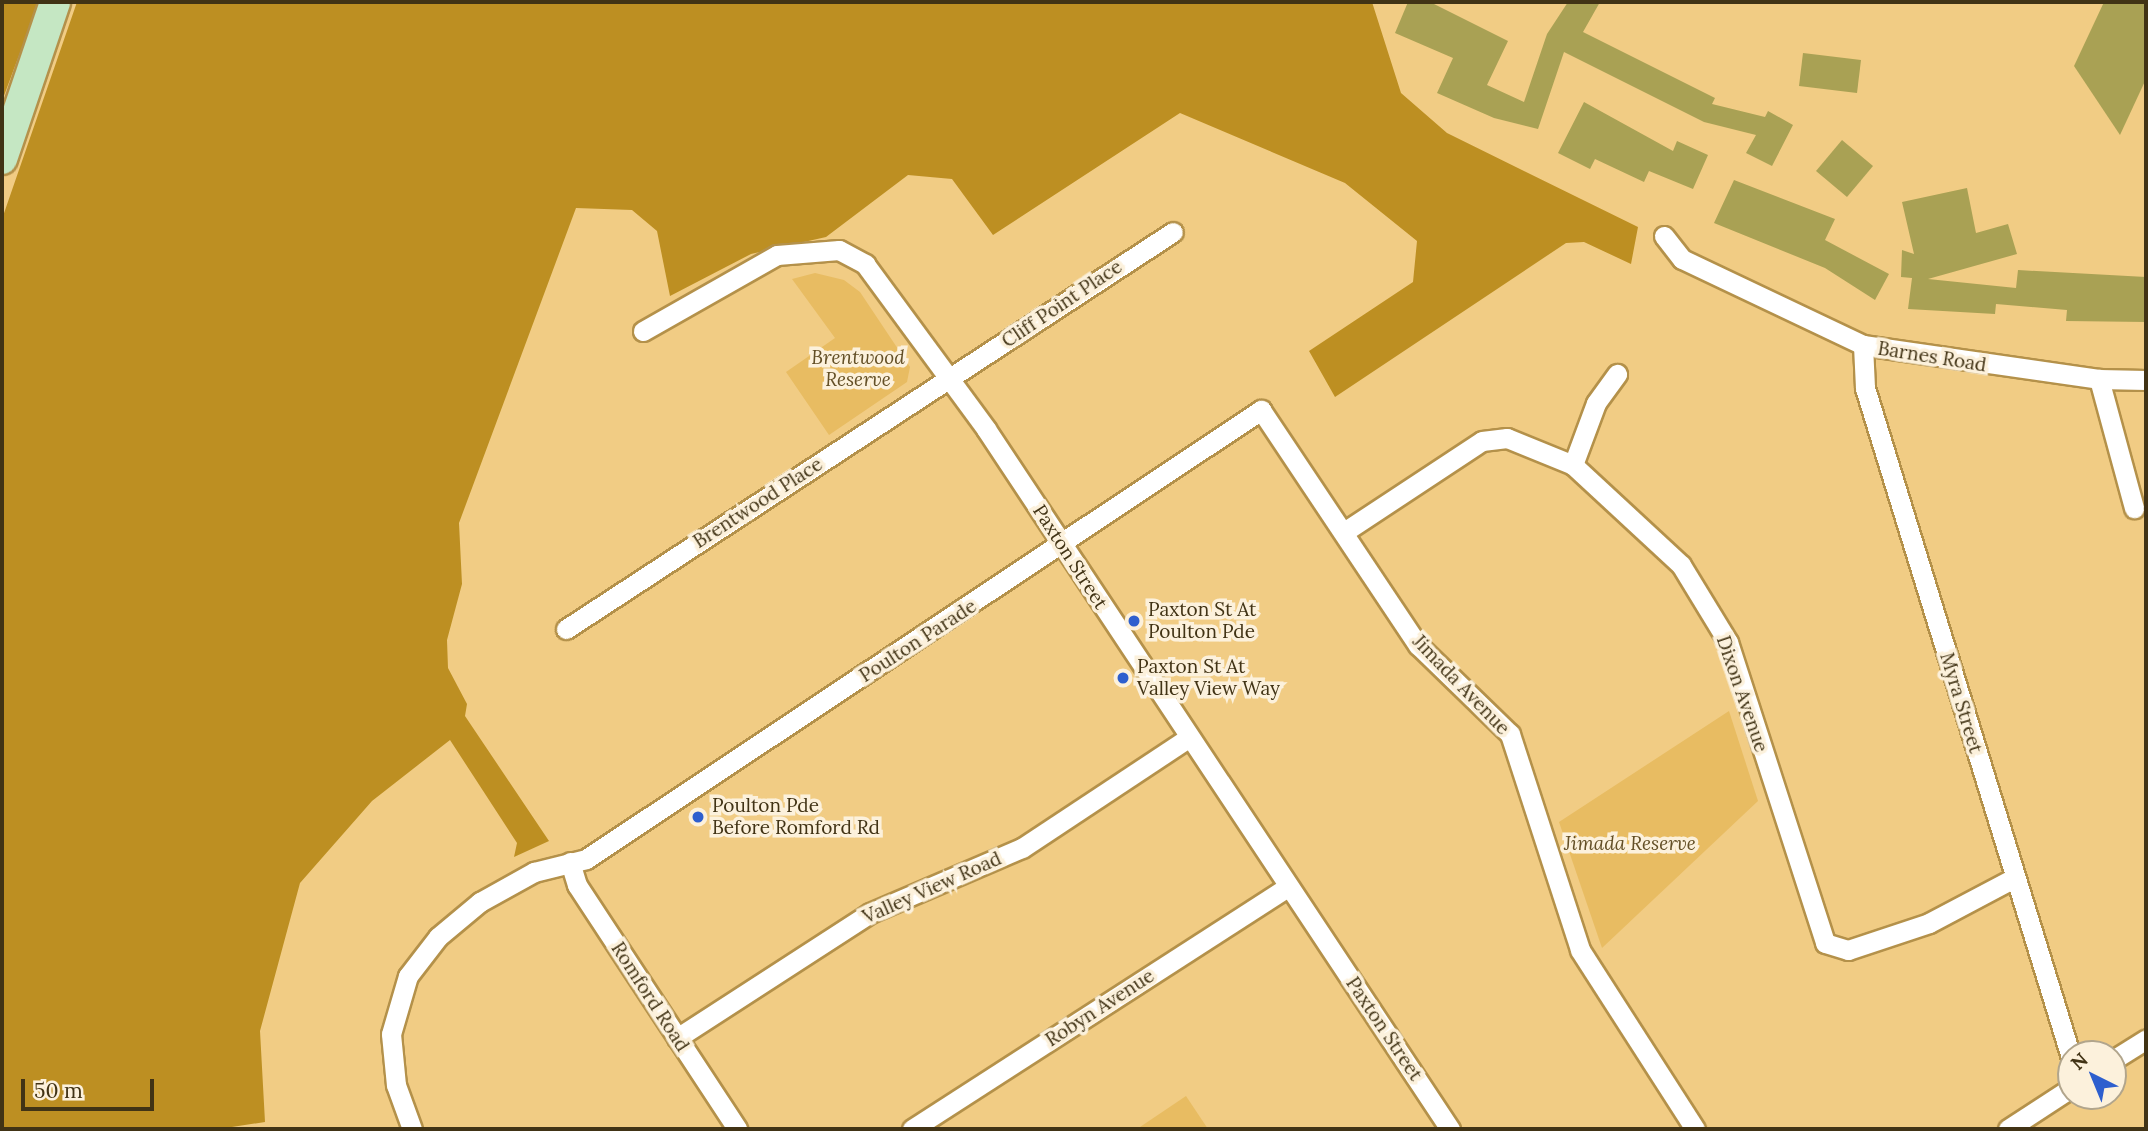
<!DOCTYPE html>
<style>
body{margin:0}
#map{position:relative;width:2148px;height:1131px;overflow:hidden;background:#f1cc84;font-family:Lora,serif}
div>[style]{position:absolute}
.green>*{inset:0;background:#e8bc62}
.forest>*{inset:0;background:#bd8f22}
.building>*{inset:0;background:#a9a154}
.roads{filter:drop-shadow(2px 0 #b4914a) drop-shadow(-2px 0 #b4914a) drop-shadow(0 2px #b4914a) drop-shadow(0 -2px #b4914a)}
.street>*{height:19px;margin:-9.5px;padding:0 9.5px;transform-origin:9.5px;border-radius:9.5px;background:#fff}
.primary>*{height:30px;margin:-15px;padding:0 15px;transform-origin:15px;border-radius:15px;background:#c5e7c3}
.dots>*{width:19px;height:19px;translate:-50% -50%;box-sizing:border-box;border:4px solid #fcf1dc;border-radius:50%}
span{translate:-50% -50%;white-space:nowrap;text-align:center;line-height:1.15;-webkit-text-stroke:7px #fcf1dc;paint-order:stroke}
.street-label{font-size:19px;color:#413315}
.park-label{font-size:19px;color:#634f26;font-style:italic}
.poi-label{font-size:19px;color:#413315}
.left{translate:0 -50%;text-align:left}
.frame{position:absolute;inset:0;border:4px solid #413315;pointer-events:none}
.north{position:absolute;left:2057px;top:1040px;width:70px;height:70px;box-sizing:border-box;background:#fcf1dc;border:2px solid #b1a58c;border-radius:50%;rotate:317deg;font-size:19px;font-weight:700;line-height:28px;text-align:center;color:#413315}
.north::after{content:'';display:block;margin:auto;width:24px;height:32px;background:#2e5fce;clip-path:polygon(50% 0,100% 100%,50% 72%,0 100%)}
.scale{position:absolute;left:21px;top:1079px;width:133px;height:32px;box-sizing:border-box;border:4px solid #413315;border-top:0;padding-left:9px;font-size:21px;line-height:24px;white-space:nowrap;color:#413315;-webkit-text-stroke:5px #fcf1dc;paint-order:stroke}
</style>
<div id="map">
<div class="green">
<i style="clip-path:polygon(815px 273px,844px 280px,860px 292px,910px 367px,907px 382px,829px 435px,786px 372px,835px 338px,792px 279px)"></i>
<i style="clip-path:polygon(1729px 711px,1758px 801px,1602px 948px,1559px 822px)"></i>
<i style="clip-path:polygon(1186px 1096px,1208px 1129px,1137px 1129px)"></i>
</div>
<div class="forest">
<i style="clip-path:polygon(2px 2px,39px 2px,2px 101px)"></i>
<i style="clip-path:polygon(77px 2px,1372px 2px,1401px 93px,1447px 133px,1638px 227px,1631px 264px,1584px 242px,1566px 243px,1335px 397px,1309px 351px,1413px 282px,1417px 241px,1345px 183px,1180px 113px,993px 235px,952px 179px,908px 175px,826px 237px,751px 254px,670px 296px,657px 231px,632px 210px,576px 208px,459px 523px,462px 584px,447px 640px,448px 668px,467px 704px,465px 716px,549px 841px,514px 857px,517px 843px,450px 740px,372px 801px,300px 883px,260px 1031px,265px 1122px,219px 1129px,2px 1129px,2px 219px)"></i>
</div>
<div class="building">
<i style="clip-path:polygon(1408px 2px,1430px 2px,1508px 41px,1487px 85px,1524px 102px,1547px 34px,1568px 2px,1600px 2px,1583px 32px,1715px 98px,1712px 104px,1765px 117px,1768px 111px,1793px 125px,1772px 166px,1746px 153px,1756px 135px,1704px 122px,1564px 52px,1538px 129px,1494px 118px,1437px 93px,1453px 58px,1395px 33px)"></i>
<i style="clip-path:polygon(2104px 2px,2146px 2px,2146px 79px,2120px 135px,2074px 66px)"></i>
<i style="clip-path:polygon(1803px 53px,1861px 60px,1857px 93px,1799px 86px)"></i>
<i style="clip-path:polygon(1584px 102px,1673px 151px,1677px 141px,1708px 155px,1693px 189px,1649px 171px,1644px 182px,1595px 159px,1590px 169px,1558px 153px)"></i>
<i style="clip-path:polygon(1842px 140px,1873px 166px,1847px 197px,1816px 171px)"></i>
<i style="clip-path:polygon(1734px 180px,1835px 219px,1825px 240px,1889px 274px,1875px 300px,1825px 268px,1714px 223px)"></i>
<i style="clip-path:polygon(1967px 188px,1976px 233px,2008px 224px,2017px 254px,1928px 279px,2016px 288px,2018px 270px,2146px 277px,2146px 322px,2066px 321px,2067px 310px,1996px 304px,1995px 314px,1908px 309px,1912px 278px,1901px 277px,1902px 250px,1914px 254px,1902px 202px)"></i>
</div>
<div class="roads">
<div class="street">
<i style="left:1664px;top:236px;width:29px;rotate:52deg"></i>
<i style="left:1682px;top:259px;width:200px;rotate:25.4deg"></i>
<i style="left:1863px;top:345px;width:238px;rotate:8.2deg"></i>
<i style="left:2099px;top:379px;width:47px;rotate:1.2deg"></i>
<i style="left:643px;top:331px;width:154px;rotate:-29.6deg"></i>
<i style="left:777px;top:255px;width:62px;rotate:-4.6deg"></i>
<i style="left:839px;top:250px;width:30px;rotate:28deg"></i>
<i style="left:865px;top:264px;width:205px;rotate:53.7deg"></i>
<i style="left:986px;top:429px;width:840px;rotate:56.46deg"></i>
<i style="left:1863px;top:345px;width:43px;rotate:87.3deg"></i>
<i style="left:1865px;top:388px;width:700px;rotate:72.89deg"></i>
<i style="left:2099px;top:379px;width:134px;rotate:74.8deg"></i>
<i style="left:1573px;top:465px;width:66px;rotate:-69.6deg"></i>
<i style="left:1596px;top:403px;width:36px;rotate:-54deg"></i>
<i style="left:1344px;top:532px;width:165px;rotate:-33.4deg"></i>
<i style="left:1482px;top:441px;width:25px;rotate:-7deg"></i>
<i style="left:1507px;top:438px;width:71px;rotate:22.2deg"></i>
<i style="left:1573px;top:465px;width:147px;rotate:42.8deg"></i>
<i style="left:1681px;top:565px;width:90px;rotate:58.6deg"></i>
<i style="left:1728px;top:642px;width:316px;rotate:72.1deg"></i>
<i style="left:1825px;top:943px;width:24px;rotate:17deg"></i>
<i style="left:1848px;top:950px;width:85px;rotate:-18.4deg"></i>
<i style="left:1929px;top:923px;width:96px;rotate:-27.9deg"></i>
<i style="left:566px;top:629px;width:725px;rotate:-33.19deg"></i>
<i style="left:570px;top:862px;width:24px;rotate:73deg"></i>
<i style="left:577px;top:885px;width:292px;rotate:56.7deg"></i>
<i style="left:677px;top:1038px;width:230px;rotate:-32.9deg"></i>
<i style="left:870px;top:913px;width:165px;rotate:-23.2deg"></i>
<i style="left:1022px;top:848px;width:199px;rotate:-33.5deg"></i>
<i style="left:2113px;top:1060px;width:39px;rotate:-32deg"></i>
<i style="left:412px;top:1129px;width:47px;rotate:-110deg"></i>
<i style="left:396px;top:1085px;width:51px;rotate:-95.6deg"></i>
<i style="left:391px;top:1034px;width:60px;rotate:-73.7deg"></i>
<i style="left:408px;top:976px;width:49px;rotate:-52.4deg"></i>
<i style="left:438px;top:937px;width:55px;rotate:-39.8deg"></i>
<i style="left:480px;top:902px;width:62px;rotate:-29.1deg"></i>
<i style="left:534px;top:872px;width:54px;rotate:-14deg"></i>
<i style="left:586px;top:859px;width:811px;rotate:-33.63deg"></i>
<i style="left:1261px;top:410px;width:283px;rotate:56.3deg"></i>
<i style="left:1418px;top:645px;width:128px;rotate:44.1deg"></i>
<i style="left:1510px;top:734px;width:227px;rotate:72deg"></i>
<i style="left:1580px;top:950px;width:213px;rotate:57.3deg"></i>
<i style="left:912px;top:1129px;width:447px;rotate:-32.8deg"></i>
<i style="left:2008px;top:1129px;width:75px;rotate:-33.1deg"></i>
</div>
<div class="primary">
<i style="left:2px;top:159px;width:166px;rotate:-71.3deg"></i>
</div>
</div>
<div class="dots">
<i style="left:1134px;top:621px;background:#2e5fce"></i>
<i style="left:1123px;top:678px;background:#2e5fce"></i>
<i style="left:698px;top:817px;background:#2e5fce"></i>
</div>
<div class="street-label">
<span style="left:1062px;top:304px;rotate:-34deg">Cliff Point Place</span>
<span style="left:1932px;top:357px;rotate:9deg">Barnes Road</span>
<span style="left:758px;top:503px;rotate:-33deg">Brentwood Place</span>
<span style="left:1070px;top:557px;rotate:57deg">Paxton Street</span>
<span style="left:918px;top:641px;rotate:-33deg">Poulton Parade</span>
<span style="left:1461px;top:685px;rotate:46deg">Jimada Avenue</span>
<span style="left:1742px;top:694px;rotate:71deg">Dixon Avenue</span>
<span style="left:1961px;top:703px;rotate:73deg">Myra Street</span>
<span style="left:932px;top:888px;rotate:-24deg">Valley View Road</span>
<span style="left:650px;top:997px;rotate:57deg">Romford Road</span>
<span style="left:1100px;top:1008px;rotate:-33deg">Robyn Avenue</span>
<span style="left:1384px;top:1029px;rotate:56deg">Paxton Street</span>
</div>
<div class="park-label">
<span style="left:858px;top:369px">Brentwood<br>Reserve</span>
<span style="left:1630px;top:844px">Jimada Reserve</span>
</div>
<div class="poi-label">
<span class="left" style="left:1148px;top:621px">Paxton St At<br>Poulton Pde</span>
<span class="left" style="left:1137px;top:678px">Paxton St At<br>Valley View Way</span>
<span class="left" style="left:712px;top:817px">Poulton Pde<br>Before Romford Rd</span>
</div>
<div class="frame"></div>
<div class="north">N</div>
<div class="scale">50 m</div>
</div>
